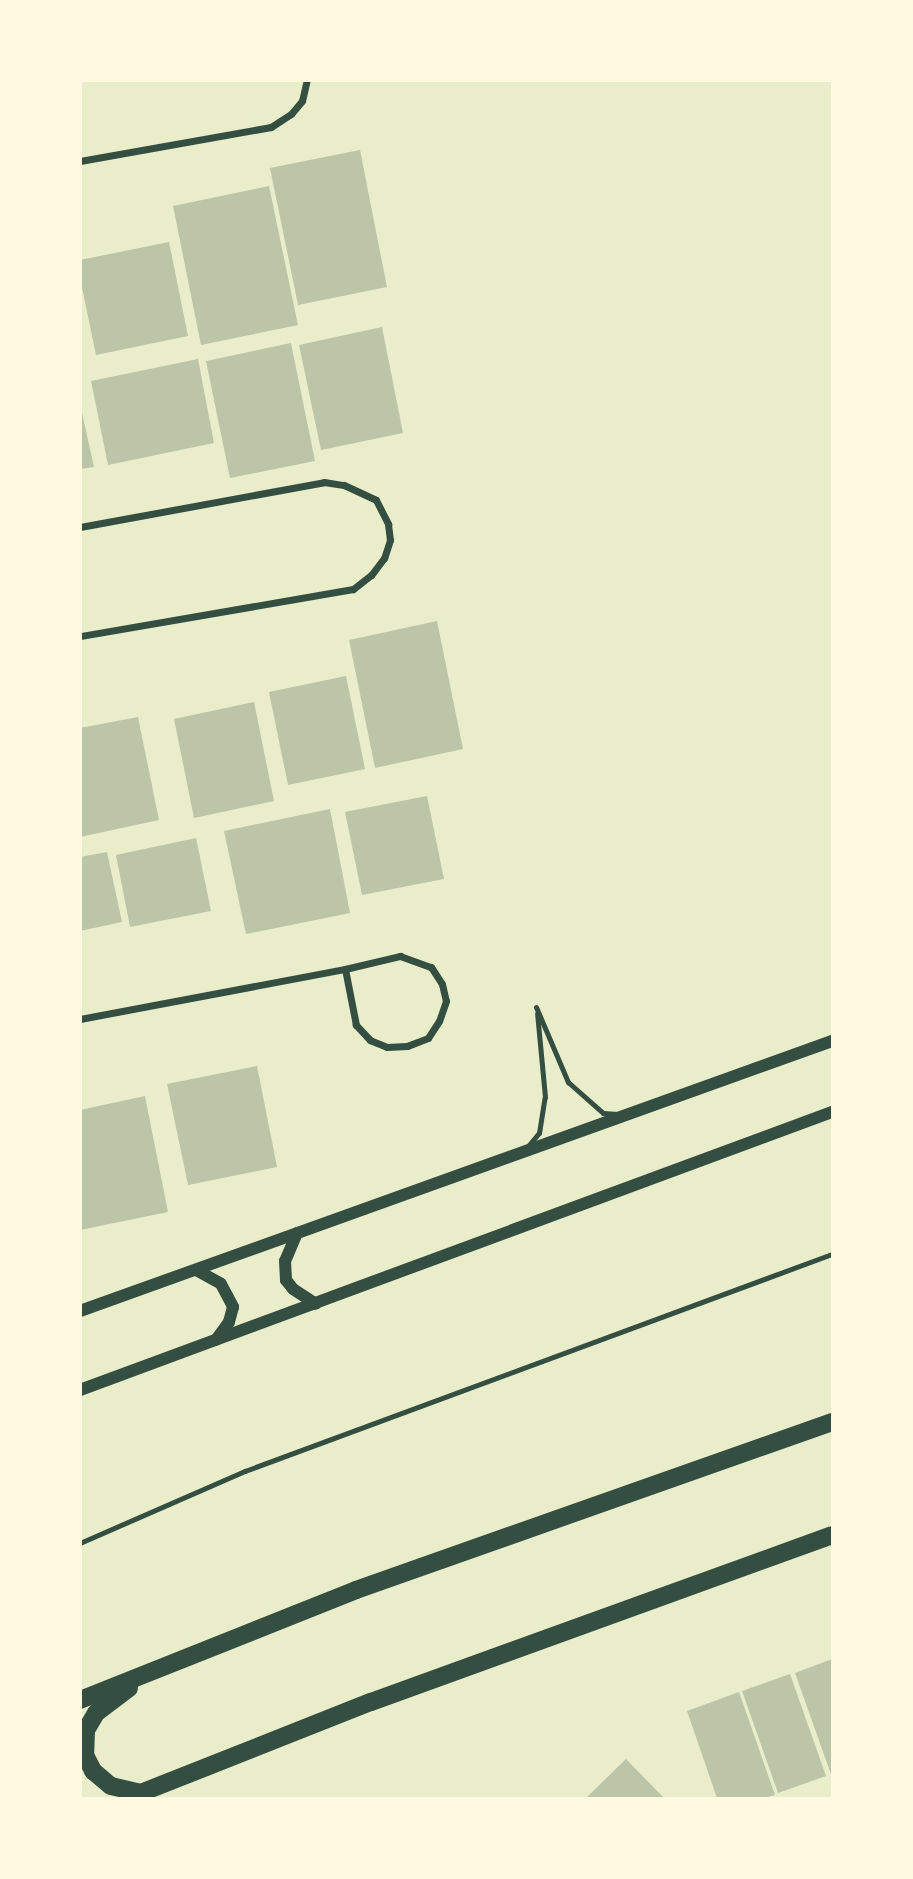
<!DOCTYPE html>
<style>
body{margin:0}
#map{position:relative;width:913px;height:1879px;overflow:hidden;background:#e9edc9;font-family:"Noto Sans",sans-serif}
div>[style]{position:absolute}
.building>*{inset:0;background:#bcc5a7}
.path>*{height:4.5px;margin:-2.25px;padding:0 2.25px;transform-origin:2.25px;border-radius:2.25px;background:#344e41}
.service>*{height:5px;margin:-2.5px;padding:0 2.5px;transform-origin:2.5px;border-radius:2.5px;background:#344e41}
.minor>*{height:7px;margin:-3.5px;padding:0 3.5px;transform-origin:3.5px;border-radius:3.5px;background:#344e41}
.tertiary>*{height:12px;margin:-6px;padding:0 6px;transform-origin:6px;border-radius:6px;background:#344e41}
.primary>*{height:18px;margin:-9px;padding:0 9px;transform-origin:9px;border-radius:9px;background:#344e41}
span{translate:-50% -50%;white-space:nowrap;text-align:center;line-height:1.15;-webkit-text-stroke:7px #fefae0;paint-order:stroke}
.frame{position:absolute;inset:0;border:82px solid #fefae0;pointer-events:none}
</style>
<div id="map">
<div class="building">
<i style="clip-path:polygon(360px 150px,387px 287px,298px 305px,270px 168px)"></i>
<i style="clip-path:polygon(269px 186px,298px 325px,201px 345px,173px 206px)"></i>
<i style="clip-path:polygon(169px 242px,188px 336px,96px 355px,80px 278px,80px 260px)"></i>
<i style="clip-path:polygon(382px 327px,403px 433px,321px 450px,299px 345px)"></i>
<i style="clip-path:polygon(291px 343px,315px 461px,230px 478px,206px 361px)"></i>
<i style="clip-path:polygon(198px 359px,214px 443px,108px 465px,91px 381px)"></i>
<i style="clip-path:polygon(80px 404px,94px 467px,80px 469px)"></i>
<i style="clip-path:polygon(437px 621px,463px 749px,375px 768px,349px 640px)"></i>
<i style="clip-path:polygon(346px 676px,365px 769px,288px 785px,269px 692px)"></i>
<i style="clip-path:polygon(254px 702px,274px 801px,194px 818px,174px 719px)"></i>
<i style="clip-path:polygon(138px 717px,159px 820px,80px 837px,80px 728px)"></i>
<i style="clip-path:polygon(427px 796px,444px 879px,362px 895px,345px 812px)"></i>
<i style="clip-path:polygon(330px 809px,350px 913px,246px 934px,224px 831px)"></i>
<i style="clip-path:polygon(196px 838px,211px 911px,130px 927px,116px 855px)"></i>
<i style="clip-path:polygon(107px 852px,122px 922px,80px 931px,80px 857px)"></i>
<i style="clip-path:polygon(257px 1066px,277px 1167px,188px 1185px,167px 1084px)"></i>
<i style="clip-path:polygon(145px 1096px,168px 1212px,80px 1230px,80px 1110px)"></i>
<i style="clip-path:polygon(832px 1659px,832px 1777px,795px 1673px)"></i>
<i style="clip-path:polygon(790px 1674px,826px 1776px,778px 1793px,742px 1691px)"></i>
<i style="clip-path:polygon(739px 1692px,775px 1795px,764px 1798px,717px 1798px,687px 1711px)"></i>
<i style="clip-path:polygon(626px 1759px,664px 1798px,586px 1798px)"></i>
</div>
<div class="path">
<i style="left:80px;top:1543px;width:180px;rotate:-23.6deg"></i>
<i style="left:245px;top:1471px;width:626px;rotate:-20.29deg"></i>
</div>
<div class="service">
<i style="left:536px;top:1007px;width:82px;rotate:66.9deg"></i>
<i style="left:568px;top:1082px;width:47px;rotate:41.5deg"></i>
<i style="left:603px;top:1113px;width:15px;rotate:4deg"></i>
<i style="left:528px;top:1146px;width:17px;rotate:-50deg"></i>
<i style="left:539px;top:1133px;width:36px;rotate:-81deg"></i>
<i style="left:545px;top:1097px;width:84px;rotate:-95.4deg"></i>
</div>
<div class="minor">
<i style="left:80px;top:161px;width:194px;rotate:-10.1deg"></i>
<i style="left:271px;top:127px;width:24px;rotate:-33deg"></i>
<i style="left:291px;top:114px;width:17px;rotate:-50deg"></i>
<i style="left:302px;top:101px;width:22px;rotate:-77deg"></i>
<i style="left:80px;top:527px;width:248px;rotate:-10.4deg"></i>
<i style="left:324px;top:482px;width:20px;rotate:9deg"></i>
<i style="left:344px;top:485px;width:35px;rotate:25deg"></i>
<i style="left:376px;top:500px;width:27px;rotate:63deg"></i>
<i style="left:388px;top:524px;width:16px;rotate:83deg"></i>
<i style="left:390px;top:540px;width:19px;rotate:108deg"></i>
<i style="left:384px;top:558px;width:21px;rotate:127deg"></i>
<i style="left:371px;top:575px;width:23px;rotate:142deg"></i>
<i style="left:353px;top:589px;width:277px;rotate:170.2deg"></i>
<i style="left:80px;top:1019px;width:270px;rotate:-10.7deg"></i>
<i style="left:345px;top:969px;width:57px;rotate:-13.3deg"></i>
<i style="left:400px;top:956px;width:33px;rotate:20deg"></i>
<i style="left:431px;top:967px;width:20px;rotate:57deg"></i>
<i style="left:442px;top:984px;width:17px;rotate:77deg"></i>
<i style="left:446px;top:1001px;width:21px;rotate:109deg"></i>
<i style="left:439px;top:1021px;width:20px;rotate:123deg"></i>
<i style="left:428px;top:1038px;width:22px;rotate:159deg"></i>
<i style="left:407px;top:1046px;width:20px;rotate:177deg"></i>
<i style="left:387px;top:1047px;width:18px;rotate:-158deg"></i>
<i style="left:370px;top:1040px;width:21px;rotate:-133deg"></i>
<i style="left:356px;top:1025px;width:57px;rotate:-101.1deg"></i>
</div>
<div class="tertiary">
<i style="left:297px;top:1233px;width:30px;rotate:113deg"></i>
<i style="left:285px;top:1261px;width:19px;rotate:87deg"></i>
<i style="left:286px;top:1280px;width:11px;rotate:52deg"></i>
<i style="left:293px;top:1289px;width:27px;rotate:33deg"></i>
<i style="left:198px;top:1271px;width:26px;rotate:29deg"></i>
<i style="left:221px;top:1284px;width:26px;rotate:62deg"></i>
<i style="left:233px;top:1307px;width:16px;rotate:105deg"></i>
<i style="left:229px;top:1322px;width:22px;rotate:126deg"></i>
<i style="left:80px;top:1311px;width:799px;rotate:-19.75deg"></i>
<i style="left:80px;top:1390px;width:802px;rotate:-20.29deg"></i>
</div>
<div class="primary">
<i style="left:129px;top:1688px;width:41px;rotate:142.9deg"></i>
<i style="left:96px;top:1713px;width:20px;rotate:120deg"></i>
<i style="left:86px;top:1730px;width:25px;rotate:92deg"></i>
<i style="left:85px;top:1755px;width:18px;rotate:63deg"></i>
<i style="left:93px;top:1771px;width:23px;rotate:40deg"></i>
<i style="left:111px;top:1786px;width:31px;rotate:13deg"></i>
<i style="left:80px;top:1700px;width:297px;rotate:-21.7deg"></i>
<i style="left:356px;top:1590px;width:505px;rotate:-19.44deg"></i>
<i style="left:128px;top:1798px;width:261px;rotate:-21.6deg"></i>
<i style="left:371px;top:1702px;width:490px;rotate:-19.9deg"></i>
</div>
<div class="frame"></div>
</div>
